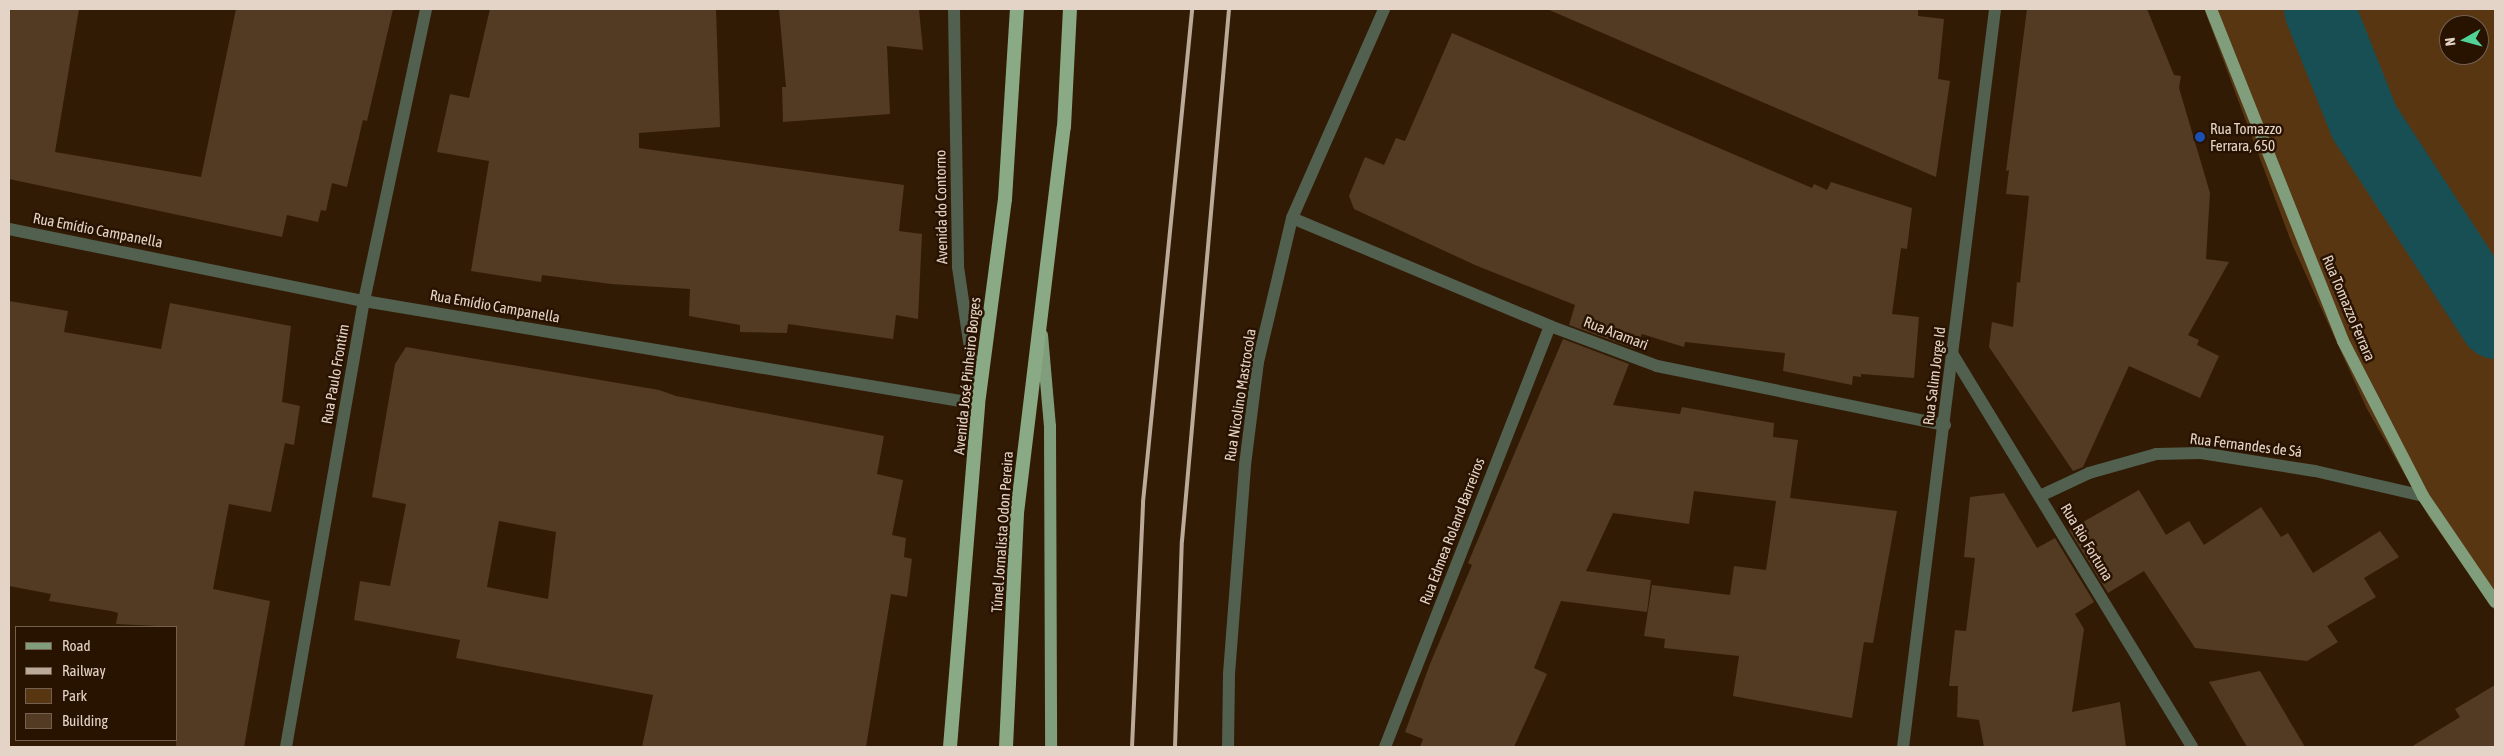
<!DOCTYPE html>
<meta charset="utf-8">
<style>
body{margin:0}
#map{position:relative;width:2504px;height:756px;overflow:hidden;background:#321b05;font-family:"Asap Condensed",sans-serif}
div>[style]{position:absolute}
.green>*{inset:0;background:#593612}
.river>*{height:71px;margin:-35.5px;padding:0 35.5px;transform-origin:35.5px;border-radius:35.5px;background:#174f54}
.building>*{inset:0;background:#523a23}
.minor>*{height:12px;margin:-6px;padding:0 6px;transform-origin:6px;border-radius:6px;background:#51604f}
.tertiary>*{height:12px;margin:-6px;padding:0 6px;transform-origin:6px;border-radius:6px;background:#51604f}
.primary>*{height:12px;margin:-6px;padding:0 6px;transform-origin:6px;border-radius:6px;background:#809e7b}
.trunk>*{height:14px;margin:-7px;padding:0 7px;transform-origin:7px;border-radius:7px;background:#89aa84}
.rail>*{height:4px;margin:-2px;padding:0 2px;transform-origin:2px;border-radius:2px;background:#bba99a}
.dots>*{width:14px;height:14px;translate:-50% -50%;box-sizing:border-box;border:2px solid #281200;border-radius:50%}
span{translate:-50% -50%;white-space:nowrap;text-align:center;line-height:1.15;-webkit-text-stroke:5px #281200;paint-order:stroke}
.poi-label{font-size:15px;color:#e4d4c7}
.left{translate:0 -50%;text-align:left}
.street-label{font-size:15px;color:#e4d4c7}
.frame{position:absolute;inset:0;border:10px solid #e4d4c7;pointer-events:none}
.legend{position:absolute;left:15px;top:626px;width:162px;height:115px;box-sizing:border-box;background:#281200;border:1px solid #736050;margin:0;padding:6px 9px;list-style:none;font-size:15px;color:#e4d4c7}
.legend li{display:flex;align-items:center;gap:10px;height:25px}
.legend b{width:25px;border:1px solid #736050}
.north{position:absolute;left:2439px;top:15px;width:50px;height:50px;box-sizing:border-box;background:#281200;border:1px solid #736050;border-radius:50%;rotate:263deg;font-size:14px;font-weight:700;line-height:20px;text-align:center;color:#e4d4c7}
.north::after{content:'';display:block;margin:auto;width:18px;height:22px;background:#51d398;clip-path:polygon(50% 0,100% 100%,50% 72%,0 100%)}
</style>
<div id="map">
<div class="green">
<i style="clip-path:polygon(evenodd,2204px 9px,2495px 9px,2495px 611px,2429px 517px,2367px 409px,2292px 244px,2204px 9px,2449px 25px,2479px 25px,2479px 55px,2449px 55px,2449px 25px)"></i>
</div>
<div class="river">
<i style="left:2319px;top:9px;width:122px;rotate:68.3deg"></i>
<i style="left:2364px;top:122px;width:240px;rotate:56.9deg"></i>
</div>
<div class="building">
<i style="clip-path:polygon(9px 9px,79px 9px,55px 152px,201px 177px,236px 9px,393px 9px,367px 121px,363px 120px,347px 187px,332px 183px,326px 211px,321px 210px,318px 222px,287px 215px,282px 237px,9px 179px)"></i>
<i style="clip-path:polygon(490px 9px,716px 9px,720px 127px,639px 133px,639px 148px,904px 185px,899px 231px,922px 234px,918px 319px,896px 315px,893px 339px,788px 324px,787px 333px,740px 332px,740px 325px,689px 316px,690px 289px,611px 284px,542px 275px,541px 282px,471px 271px,489px 161px,437px 152px,450px 94px,469px 98px)"></i>
<i style="clip-path:polygon(779px 9px,919px 9px,923px 50px,887px 46px,890px 114px,783px 122px,782px 87px,786px 87px)"></i>
<i style="clip-path:polygon(1547px 9px,1918px 9px,1918px 16px,1944px 19px,1938px 79px,1950px 81px,1936px 177px)"></i>
<i style="clip-path:polygon(2027px 9px,2147px 9px,2174px 75px,2181px 76px,2179px 88px,2210px 193px,2206px 259px,2229px 262px,2188px 335px,2199px 340px,2197px 345px,2219px 356px,2200px 398px,2129px 366px,2083px 467px,2073px 471px,1989px 347px,1992px 322px,2013px 327px,2017px 282px,2020px 283px,2029px 196px,2006px 194px,2009px 170px,2006px 171px)"></i>
<i style="clip-path:polygon(1452px 33px,1812px 188px,1814px 184px,1827px 190px,1831px 182px,1912px 208px,1907px 249px,1901px 248px,1892px 314px,1919px 317px,1914px 378px,1861px 374px,1861px 377px,1853px 376px,1852px 385px,1783px 371px,1785px 353px,1685px 342px,1684px 347px,1642px 334px,1635px 349px,1569px 325px,1575px 305px,1475px 265px,1354px 209px,1349px 196px,1365px 157px,1384px 165px,1396px 138px,1405px 141px)"></i>
<i style="clip-path:polygon(9px 301px,68px 311px,64px 332px,161px 349px,170px 303px,291px 326px,282px 402px,300px 406px,294px 445px,285px 443px,271px 512px,229px 504px,213px 589px,270px 601px,244px 747px,176px 747px,176px 627px,116px 624px,118px 613px,111px 611px,49px 601px,51px 594px,9px 586px)"></i>
<i style="clip-path:polygon(1563px 339px,1629px 364px,1613px 405px,1680px 414px,1682px 407px,1774px 423px,1773px 437px,1798px 440px,1790px 498px,1897px 511px,1873px 643px,1864px 642px,1852px 718px,1733px 696px,1739px 656px,1664px 648px,1665px 639px,1644px 636px,1652px 585px,1730px 595px,1734px 566px,1766px 570px,1776px 501px,1694px 491px,1689px 524px,1613px 513px,1586px 571px,1651px 580px,1647px 612px,1561px 601px,1534px 668px,1547px 674px,1514px 747px,1420px 747px,1423px 739px,1405px 732px,1430px 664px,1472px 565px,1468px 563px)"></i>
<i style="clip-path:polygon(evenodd,406px 347px,659px 390px,676px 396px,884px 436px,877px 474px,903px 480px,892px 535px,906px 538px,904px 557px,912px 559px,907px 597px,891px 594px,866px 747px,642px 747px,653px 695px,456px 658px,460px 640px,354px 620px,360px 581px,390px 586px,406px 504px,372px 497px,395px 364px,406px 347px,499px 521px,556px 532px,548px 599px,487px 587px,499px 521px)"></i>
<i style="clip-path:polygon(2139px 490px,2166px 535px,2189px 521px,2204px 545px,2261px 507px,2281px 537px,2288px 533px,2313px 573px,2380px 531px,2399px 557px,2364px 578px,2376px 597px,2327px 626px,2338px 642px,2307px 661px,2195px 648px,2144px 571px,2108px 593px,2069px 530px)"></i>
<i style="clip-path:polygon(2004px 493px,2037px 548px,2055px 538px,2094px 602px,2075px 614px,2084px 629px,2072px 712px,2120px 702px,2126px 747px,1984px 747px,1979px 720px,1957px 717px,1958px 686px,1949px 686px,1955px 630px,1966px 631px,1975px 558px,1964px 557px,1970px 497px)"></i>
<i style="clip-path:polygon(2260px 671px,2305px 747px,2247px 747px,2209px 682px)"></i>
<i style="clip-path:polygon(2495px 685px,2495px 747px,2411px 747px,2460px 717px,2455px 709px)"></i>
</div>
<div class="minor">
<i style="left:1292px;top:218px;width:280px;rotate:22.7deg"></i>
<i style="left:1550px;top:326px;width:114px;rotate:20.5deg"></i>
<i style="left:1657px;top:366px;width:294px;rotate:11.6deg"></i>
<i style="left:9px;top:229px;width:362px;rotate:11.5deg"></i>
<i style="left:364px;top:301px;width:623px;rotate:9.52deg"></i>
<i style="left:1953px;top:355px;width:459px;rotate:58.6deg"></i>
<i style="left:2040px;top:496px;width:54px;rotate:-25.1deg"></i>
<i style="left:2089px;top:473px;width:70px;rotate:-15.8deg"></i>
<i style="left:2156px;top:454px;width:45px;rotate:-1.3deg"></i>
<i style="left:2201px;top:453px;width:115px;rotate:9deg"></i>
<i style="left:2315px;top:471px;width:111px;rotate:13deg"></i>
<i style="left:286px;top:747px;width:453px;rotate:-80.1deg"></i>
<i style="left:364px;top:301px;width:299px;rotate:-78deg"></i>
<i style="left:1385px;top:747px;width:452px;rotate:-68.6deg"></i>
<i style="left:1903px;top:747px;width:744px;rotate:-82.89deg"></i>
</div>
<div class="tertiary">
<i style="left:954px;top:9px;width:258px;rotate:89.1deg"></i>
<i style="left:958px;top:267px;width:129px;rotate:81.6deg"></i>
<i style="left:1228px;top:747px;width:73px;rotate:-89.2deg"></i>
<i style="left:1229px;top:674px;width:210px;rotate:-85.6deg"></i>
<i style="left:1245px;top:465px;width:104px;rotate:-82.8deg"></i>
<i style="left:1258px;top:362px;width:148px;rotate:-76.7deg"></i>
<i style="left:1292px;top:218px;width:228px;rotate:-66.2deg"></i>
</div>
<div class="primary">
<i style="left:2211px;top:9px;width:357px;rotate:68.3deg"></i>
<i style="left:2343px;top:341px;width:174px;rotate:62.7deg"></i>
<i style="left:2423px;top:496px;width:128px;rotate:55.8deg"></i>
<i style="left:1042px;top:335px;width:91px;rotate:85deg"></i>
<i style="left:1050px;top:426px;width:321px;rotate:89.8deg"></i>
</div>
<div class="trunk">
<i style="left:950px;top:747px;width:344px;rotate:-85.3deg"></i>
<i style="left:978px;top:404px;width:207px;rotate:-82.5deg"></i>
<i style="left:1005px;top:199px;width:190px;rotate:-86.4deg"></i>
<i style="left:1006px;top:747px;width:234px;rotate:-87.3deg"></i>
<i style="left:1017px;top:513px;width:389px;rotate:-83.1deg"></i>
<i style="left:1064px;top:127px;width:118px;rotate:-87.1deg"></i>
</div>
<div class="rail">
<i style="left:1132px;top:747px;width:245px;rotate:-87.4deg"></i>
<i style="left:1143px;top:502px;width:495px;rotate:-84.3deg"></i>
<i style="left:1175px;top:747px;width:206px;rotate:-88.1deg"></i>
<i style="left:1182px;top:541px;width:534px;rotate:-84.95deg"></i>
</div>
<div class="dots">
<i style="left:2200px;top:137px;background:#1a4fb4"></i>
</div>
<div class="poi-label">
<span class="left" style="left:2210px;top:137px">Rua Tomazzo<br>Ferrara, 650</span>
</div>
<div class="street-label">
<span style="left:941px;top:207px;rotate:-91deg">Avenida do Contorno</span>
<span style="left:98px;top:230px;rotate:11deg">Rua Emídio Campanella</span>
<span style="left:495px;top:306px;rotate:10deg">Rua Emídio Campanella</span>
<span style="left:2349px;top:308px;rotate:67deg">Rua Tomazzo Ferrara</span>
<span style="left:1616px;top:333px;rotate:21deg">Rua Aramari</span>
<span style="left:335px;top:374px;rotate:-80deg">Rua Paulo Frontim</span>
<span style="left:967px;top:376px;rotate:-84deg">Avenida José Pinheiro Borges</span>
<span style="left:1934px;top:376px;rotate:-83deg">Rua Salim Jorge Id</span>
<span style="left:1240px;top:395px;rotate:-81deg">Rua Nicolino Mastrocola</span>
<span style="left:2246px;top:445px;rotate:7deg">Rua Fernandes de Sá</span>
<span style="left:1452px;top:531px;rotate:-69deg">Rua Edmea Roland Barreiros</span>
<span style="left:1002px;top:532px;rotate:-86deg">Túnel Jornalista Odon Pereira</span>
<span style="left:2087px;top:542px;rotate:59deg">Rua Rio Fortuna</span>
</div>
<div class="frame"></div>
<ul class="legend">
<li><b style="height:6px;background:#809e7b"></b>Road</li>
<li><b style="height:6px;background:#bba99a"></b>Railway</li>
<li><b style="height:14px;background:#593612"></b>Park</li>
<li><b style="height:14px;background:#523a23"></b>Building</li>
</ul>
<div class="north">N</div>
</div>
